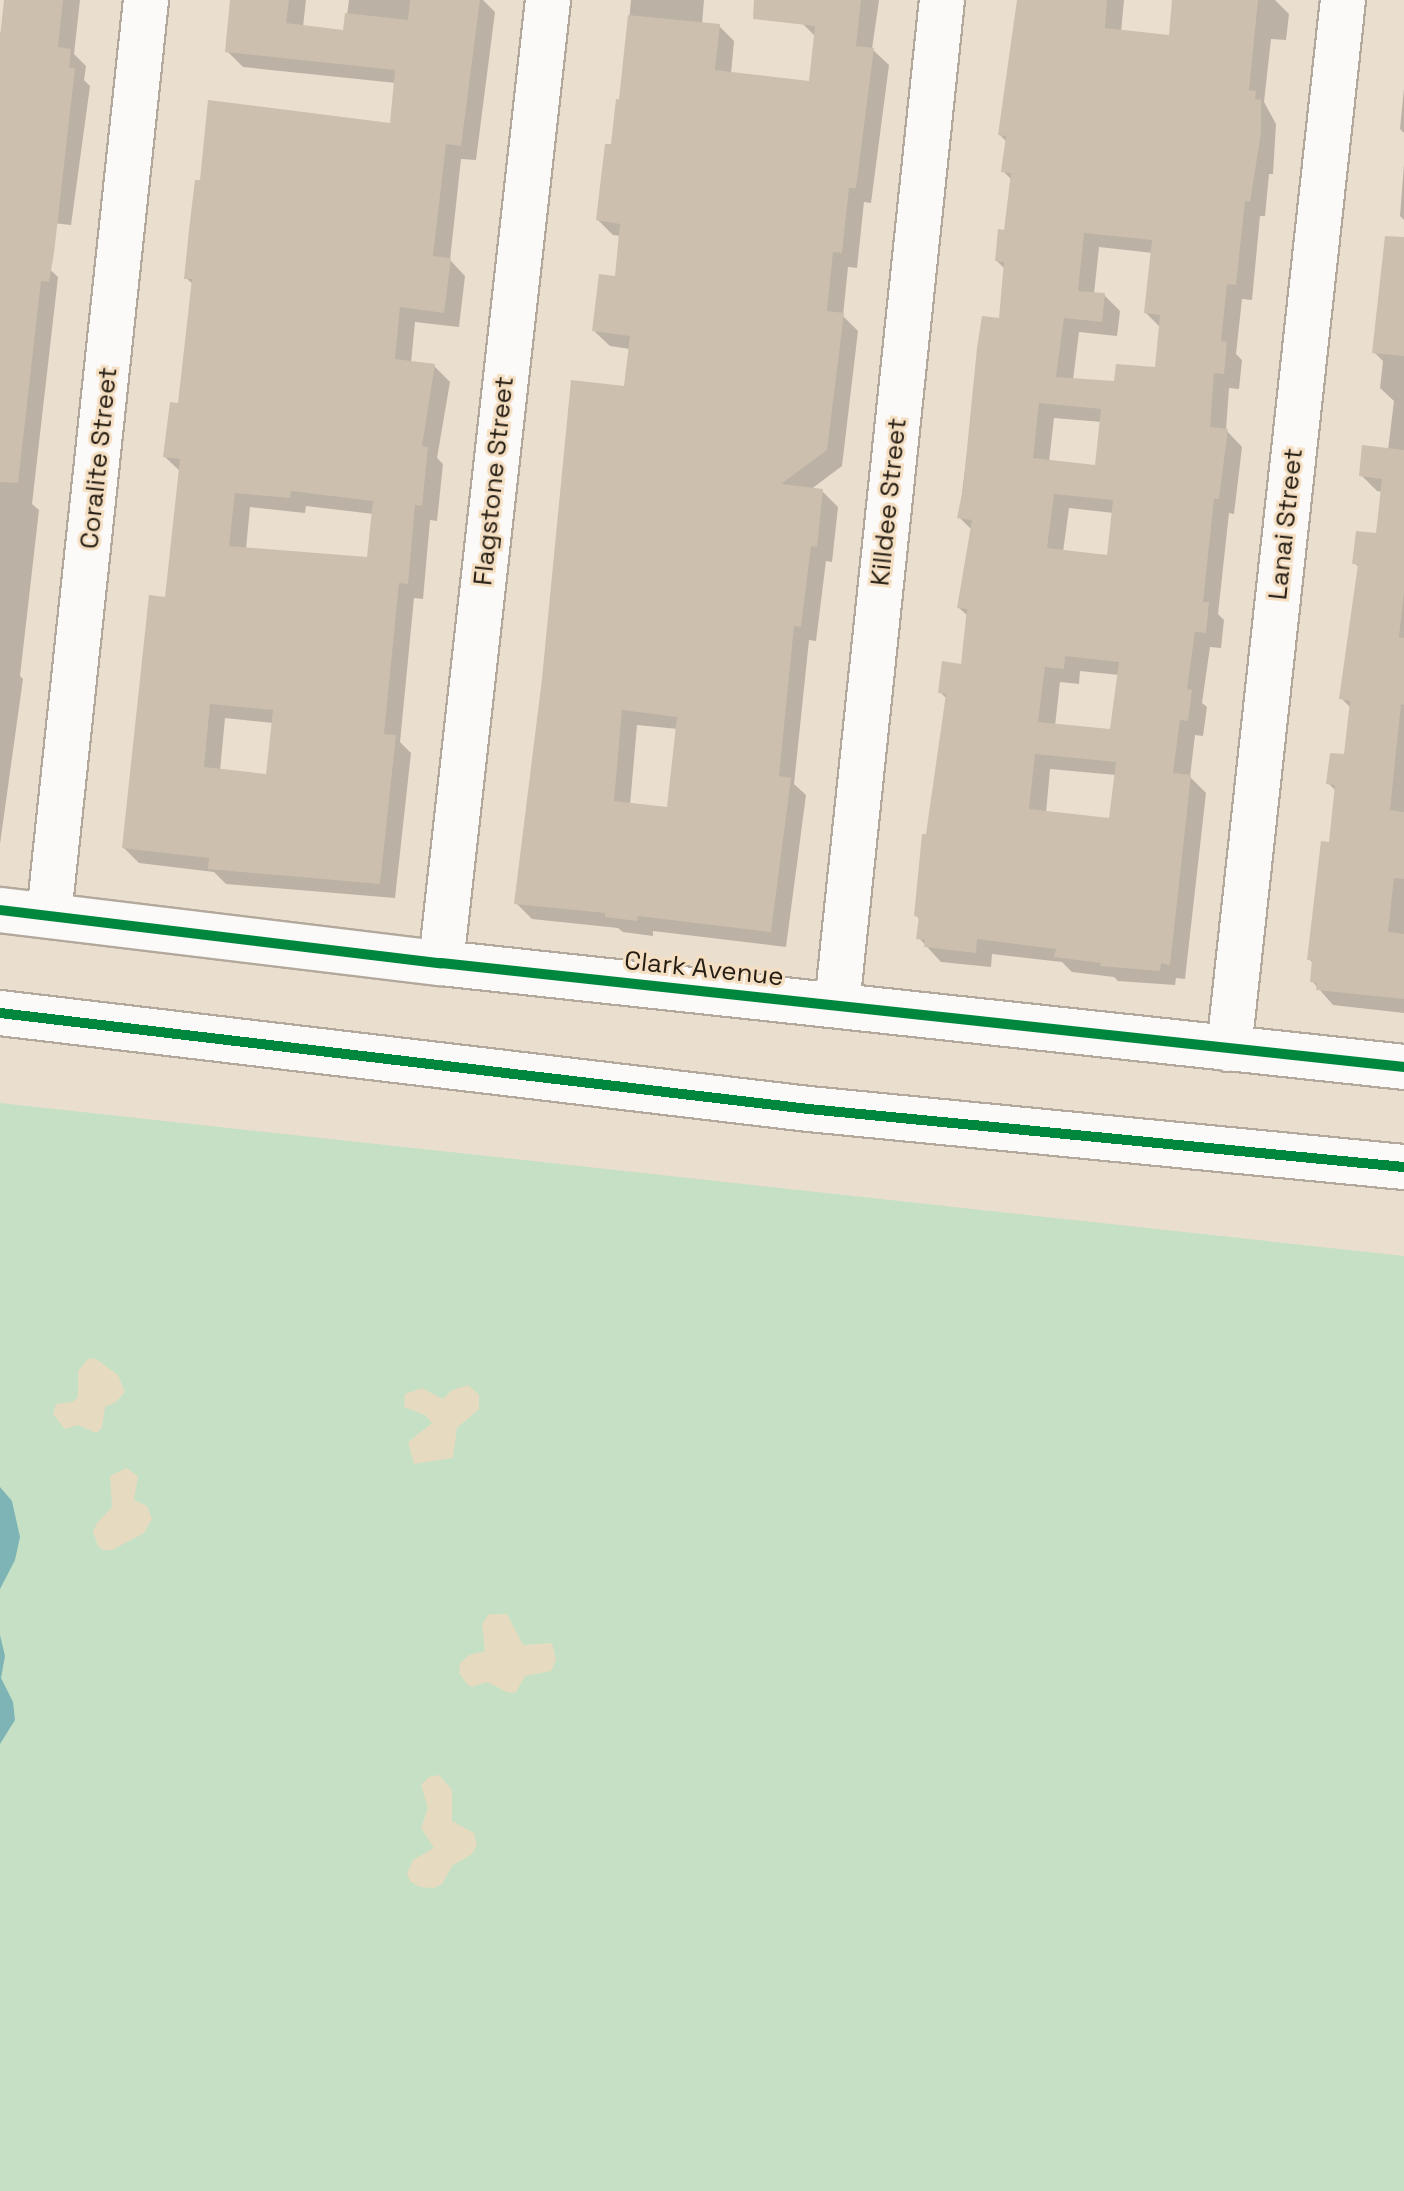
<!DOCTYPE html>
<style>
body{margin:0}
#map{position:relative;width:1404px;height:2191px;overflow:hidden;background:#eadece;font-family:"Space Grotesk",sans-serif}
div>[style]{position:absolute}
.green>*{inset:0;background:#c5e0c4}
.sand>*{inset:0;background:#e6dbc0}
.water>*{inset:0;background:#7eb4b5}
.shadow>*{inset:0;background:#0003}
.building>*{inset:0;background:#ccbfae}
.roads{filter:drop-shadow(2px 0 #b2a99c) drop-shadow(-2px 0 #b2a99c) drop-shadow(0 2px #b2a99c) drop-shadow(0 -2px #b2a99c)}
.minor>*{height:44px;margin:-22px;padding:0 22px;transform-origin:22px;border-radius:22px;background:#fcfaf8}
.major>*{height:44px;margin:-22px;padding:0 22px;transform-origin:22px;border-radius:22px;background:#fcfaf8}
.cycleway>*{height:10px;margin:-5px;padding:0 5px;transform-origin:5px;border-radius:5px;background:#00873e}
span{translate:-50% -50%;white-space:nowrap;text-align:center;line-height:1.15;-webkit-text-stroke:6px #f5dfc3;paint-order:stroke}
.street-label{font-size:26px;color:#251d13}
</style>
<div id="map">
<div class="green">
<i style="clip-path:polygon(0 1103px,1404px 1256px,1404px 2191px,0 2191px)"></i>
</div>
<div class="sand">
<i style="clip-path:polygon(89px 1358px,96px 1359px,118px 1375px,125px 1392px,116px 1402px,105px 1407px,102px 1428px,96px 1433px,78px 1425px,65px 1429px,53px 1414px,56px 1404px,73px 1402px,78px 1397px,78px 1371px)"></i>
<i style="clip-path:polygon(468px 1385px,479px 1395px,479px 1409px,457px 1428px,453px 1458px,414px 1464px,408px 1442px,432px 1423px,425px 1415px,404px 1407px,405px 1394px,422px 1388px,443px 1399px,452px 1390px)"></i>
<i style="clip-path:polygon(126px 1468px,138px 1476px,134px 1500px,147px 1506px,152px 1519px,144px 1533px,112px 1550px,103px 1550px,98px 1546px,93px 1532px,97px 1523px,112px 1507px,110px 1476px)"></i>
<i style="clip-path:polygon(489px 1614px,507px 1614px,523px 1645px,552px 1643px,556px 1660px,551px 1671px,525px 1676px,516px 1692px,509px 1693px,487px 1682px,472px 1687px,467px 1684px,459px 1673px,460px 1663px,469px 1655px,485px 1651px,482px 1624px)"></i>
<i style="clip-path:polygon(439px 1775px,452px 1790px,452px 1821px,474px 1833px,477px 1845px,472px 1854px,452px 1866px,442px 1884px,434px 1888px,420px 1887px,411px 1882px,407px 1874px,413px 1860px,434px 1848px,421px 1828px,428px 1808px,421px 1785px,429px 1777px)"></i>
</div>
<div class="water">
<i style="clip-path:polygon(0 1487px,12px 1501px,20px 1537px,15px 1560px,0 1589px)"></i>
<i style="clip-path:polygon(0 1635px,5px 1656px,1px 1678px,13px 1702px,15px 1720px,0 1744px)"></i>
</div>
<div class="shadow">
<i style="clip-path:polygon(6px 0,80px 0,74px 54px,86px 66px,84px 80px,90px 86px,71px 225px,0 217px,0 36px)"></i>
<i style="clip-path:polygon(evenodd,233px 0,306px 0,303px 27px,345px 32px,349px 0,483px 0,495px 12px,476px 160px,461px 159px,450px 260px,465px 276px,459px 327px,415px 322px,411px 363px,434px 366px,450px 382px,437px 458px,443px 464px,437px 521px,430px 520px,423px 599px,414px 598px,400px 742px,411px 753px,395px 898px,226px 884px,214px 872px,139px 863px,124px 848px,167px 599px,181px 472px,165px 457px,180px 405px,194px 285px,186px 278px,202px 183px,392px 126px,396px 83px,243px 67px,227px 51px,233px 0,306px 506px,374px 514px,369px 560px,246px 549px,250px 507px,305px 513px,306px 506px,233px 0,225px 718px,273px 723px,268px 776px,220px 771px,225px 718px)"></i>
<i style="clip-path:polygon(evenodd,631px 0,704px 0,702px 24px,719px 26px,734px 41px,731px 74px,811px 83px,815px 36px,802px 23px,805px 0,879px 0,872px 49px,889px 65px,871px 203px,864px 202px,857px 268px,848px 267px,843px 316px,858px 331px,842px 466px,810px 490px,822px 491px,838px 507px,832px 562px,826px 561px,816px 641px,809px 640px,794px 784px,806px 795px,786px 947px,653px 931px,653px 936px,623px 932px,618px 928px,532px 919px,516px 903px,626px 389px,630px 349px,610px 346px,594px 331px,617px 278px,621px 236px,613px 235px,598px 220px,621px 102px,631px 0,637px 725px,678px 729px,669px 809px,630px 805px,637px 725px)"></i>
<i style="clip-path:polygon(evenodd,1018px 0,1124px 0,1121px 32px,1171px 37px,1174px 0,1275px 0,1289px 14px,1286px 40px,1271px 39px,1264px 102px,1276px 124px,1273px 174px,1269px 174px,1265px 216px,1260px 216px,1252px 300px,1242px 299px,1236px 354px,1242px 360px,1239px 389px,1229px 388px,1226px 430px,1242px 447px,1234px 514px,1229px 513px,1218px 614px,1224px 620px,1221px 648px,1210px 647px,1202px 703px,1207px 707px,1203px 736px,1195px 735px,1190px 777px,1206px 793px,1185px 979px,1176px 978px,1175px 985px,1118px 981px,1114px 977px,1072px 972px,1062px 962px,992px 954px,991px 967px,941px 962px,919px 938px,920px 920px,916px 915px,947px 699px,940px 692px,963px 666px,968px 616px,959px 608px,972px 530px,959px 517px,984px 318px,1000px 320px,1006px 270px,997px 261px,1006px 232px,1012px 180px,1003px 171px,1007px 142px,1000px 135px,1018px 0,1099px 247px,1153px 253px,1146px 313px,1161px 328px,1157px 369px,1116px 383px,1073px 380px,1079px 332px,1117px 336px,1120px 311px,1104px 295px,1094px 294px,1099px 247px,1018px 0,1054px 418px,1102px 422px,1096px 468px,1049px 462px,1054px 418px,1018px 0,1069px 508px,1114px 513px,1109px 557px,1063px 552px,1069px 508px,1018px 0,1080px 671px,1119px 675px,1112px 732px,1055px 726px,1060px 682px,1079px 684px,1080px 671px,1018px 0,1050px 769px,1116px 775px,1111px 820px,1046px 813px,1050px 769px)"></i>
<i style="clip-path:polygon(1404px 88px,1404px 133px,1400px 129px)"></i>
<i style="clip-path:polygon(1404px 164px,1404px 220px,1400px 216px)"></i>
<i style="clip-path:polygon(0 257px,42px 262px,58px 277px,32px 504px,39px 510px,20px 676px,23px 679px,0 844px)"></i>
<i style="clip-path:polygon(1404px 266px,1404px 1013px,1333px 1005px,1312px 981px,1314px 964px,1309px 959px,1331px 844px,1336px 791px,1328px 783px,1346px 757px,1351px 708px,1341px 698px,1359px 567px,1354px 563px,1378px 535px,1383px 492px,1377px 491px,1361px 475px,1388px 450px,1394px 401px,1380px 388px,1383px 361px,1374px 352px)"></i>
</div>
<div class="building">
<i style="clip-path:polygon(4px 0,63px 0,58px 47px,71px 49px,69px 68px,75px 68px,54px 253px,49px 282px,41px 281px,18px 483px,0 482px,0 38px)"></i>
<i style="clip-path:polygon(evenodd,230px 0,289px 0,286px 23px,343px 30px,345px 13px,408px 20px,410px 0,480px 0,461px 146px,446px 144px,433px 256px,451px 258px,444px 313px,400px 307px,395px 359px,435px 364px,422px 446px,428px 447px,422px 506px,415px 505px,408px 584px,399px 583px,384px 734px,396px 735px,380px 884px,208px 869px,209px 858px,122px 848px,149px 595px,165px 597px,180px 459px,163px 457px,170px 402px,178px 403px,192px 279px,184px 279px,189px 230px,195px 180px,200px 180px,208px 100px,390px 123px,395px 70px,225px 52px,230px 0,291px 491px,373px 501px,367px 557px,229px 546px,235px 493px,290px 498px,291px 491px,230px 0,210px 704px,273px 710px,266px 774px,204px 767px,210px 704px)"></i>
<i style="clip-path:polygon(evenodd,754px 0,861px 0,856px 46px,874px 48px,856px 188px,849px 188px,842px 253px,833px 252px,827px 311px,844px 313px,827px 450px,781px 484px,823px 489px,817px 547px,811px 546px,801px 627px,794px 626px,779px 776px,791px 778px,771px 932px,638px 916px,637px 921px,605px 917px,605px 913px,514px 904px,542px 679px,571px 380px,624px 386px,630px 336px,592px 331px,599px 274px,615px 276px,620px 224px,596px 220px,605px 144px,611px 144px,616px 99px,619px 99px,628px 15px,720px 24px,715px 70px,809px 81px,815px 26px,753px 19px,754px 0,622px 710px,677px 717px,667px 807px,614px 801px,622px 710px)"></i>
<i style="clip-path:polygon(evenodd,1017px 0,1107px 0,1105px 28px,1169px 35px,1172px 0,1258px 0,1249px 90px,1256px 91px,1255px 99px,1261px 100px,1261px 133px,1250px 202px,1245px 201px,1236px 285px,1227px 284px,1221px 341px,1227px 342px,1224px 374px,1214px 373px,1210px 427px,1228px 429px,1219px 499px,1214px 499px,1203px 602px,1209px 602px,1206px 633px,1195px 632px,1187px 689px,1192px 690px,1188px 721px,1180px 720px,1173px 773px,1191px 775px,1170px 965px,1161px 963px,1160px 971px,1100px 966px,1101px 963px,1054px 957px,1056px 949px,977px 939px,976px 953px,924px 947px,925px 940px,916px 939px,919px 917px,914px 916px,922px 834px,926px 834px,946px 694px,938px 693px,942px 661px,961px 664px,967px 609px,957px 608px,972px 520px,957px 518px,963px 489px,977px 348px,982px 316px,999px 318px,1004px 262px,995px 261px,998px 229px,1004px 230px,1011px 173px,1001px 172px,1006px 136px,998px 135px,1017px 0,1084px 233px,1152px 240px,1144px 313px,1160px 315px,1155px 367px,1116px 364px,1114px 381px,1056px 377px,1064px 318px,1102px 322px,1105px 293px,1078px 291px,1084px 233px,1017px 0,1039px 403px,1101px 409px,1095px 465px,1033px 458px,1039px 403px,1017px 0,1054px 494px,1113px 500px,1107px 555px,1047px 548px,1054px 494px,1017px 0,1065px 656px,1119px 662px,1110px 729px,1038px 722px,1045px 667px,1064px 669px,1065px 656px,1017px 0,1035px 754px,1116px 762px,1109px 818px,1029px 809px,1035px 754px)"></i>
<i style="clip-path:polygon(1385px 236px,1404px 237px,1404px 356px,1372px 353px)"></i>
<i style="clip-path:polygon(1362px 445px,1404px 450px,1404px 591px,1399px 637px,1404px 638px,1404px 705px,1401px 704px,1390px 810px,1404px 812px,1404px 879px,1394px 878px,1388px 932px,1404px 934px,1404px 999px,1316px 990px,1317px 983px,1310px 982px,1312px 960px,1307px 960px,1321px 841px,1329px 842px,1335px 785px,1326px 784px,1330px 753px,1344px 754px,1350px 701px,1339px 699px,1358px 564px,1352px 564px,1356px 531px,1376px 533px,1382px 479px,1359px 476px)"></i>
</div>
<div class="roads">
<div class="minor">
<i style="left:0;top:910px;width:444px;rotate:6.9deg"></i>
<i style="left:441px;top:963px;width:969px;rotate:6.16deg"></i>
<i style="left:49px;top:915px;width:920px;rotate:-83.95deg"></i>
<i style="left:441px;top:963px;width:969px;rotate:-83.66deg"></i>
<i style="left:837px;top:1005px;width:1010px;rotate:-84.04deg"></i>
<i style="left:1229px;top:1049px;width:1055px;rotate:-83.8deg"></i>
</div>
<div class="major">
<i style="left:0;top:1013px;width:815px;rotate:6.77deg"></i>
<i style="left:809px;top:1109px;width:598px;rotate:5.57deg"></i>
</div>
</div>
<div class="cycleway">
<i style="left:0;top:910px;width:444px;rotate:6.9deg"></i>
<i style="left:441px;top:963px;width:969px;rotate:6.16deg"></i>
<i style="left:0;top:1013px;width:815px;rotate:6.77deg"></i>
<i style="left:809px;top:1109px;width:598px;rotate:5.57deg"></i>
</div>
<div class="street-label">
<span style="left:99px;top:458px;rotate:-84deg">Coralite Street</span>
<span style="left:494px;top:481px;rotate:-84deg">Flagstone Street</span>
<span style="left:889px;top:502px;rotate:-84deg">Killdee Street</span>
<span style="left:1286px;top:524px;rotate:-84deg">Lanai Street</span>
<span style="left:704px;top:969px;rotate:6deg">Clark Avenue</span>
</div>
</div>
